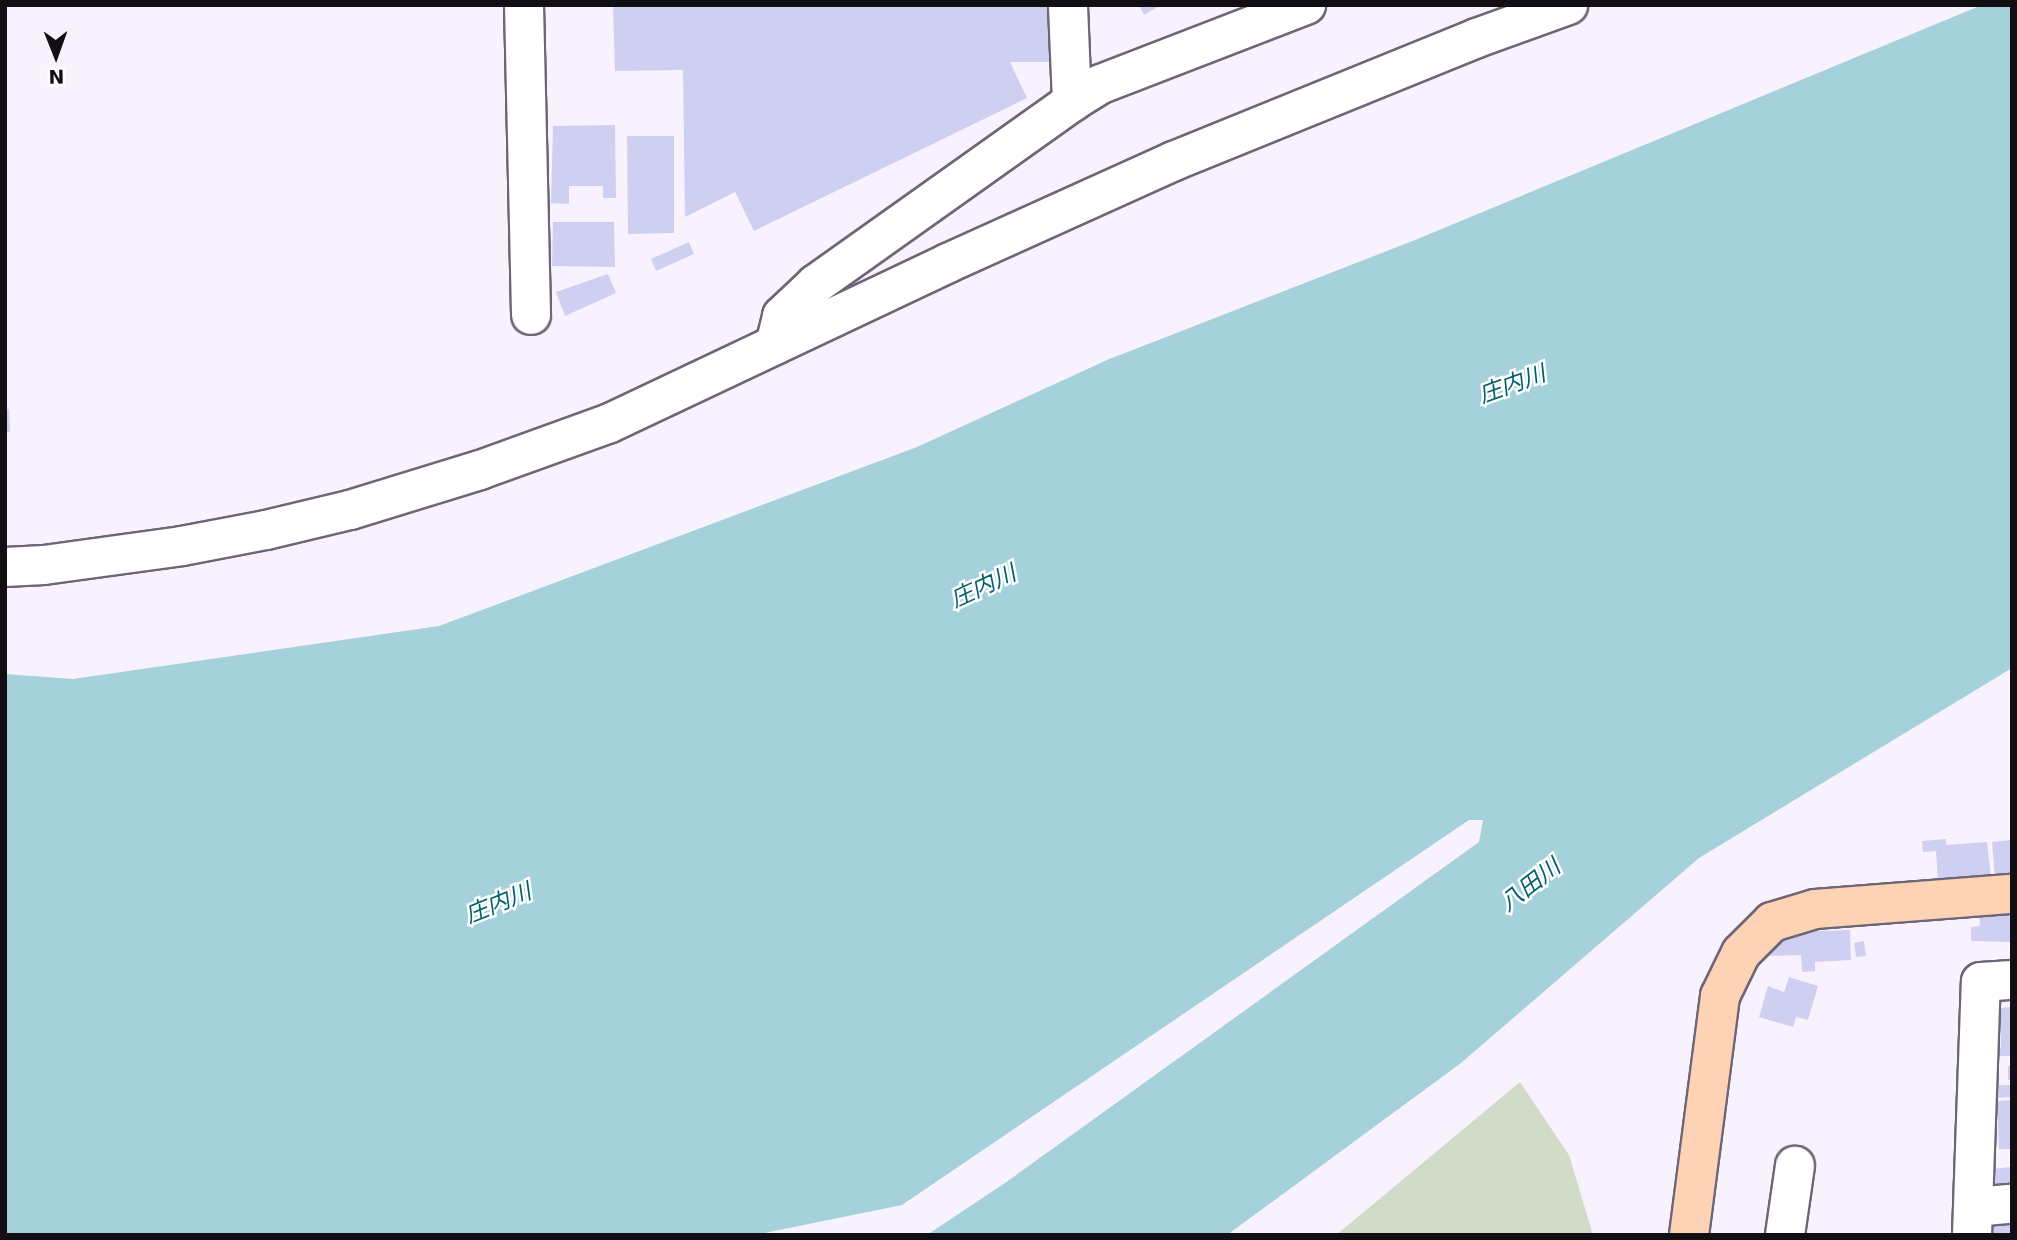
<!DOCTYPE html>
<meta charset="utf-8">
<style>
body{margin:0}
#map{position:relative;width:2017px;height:1240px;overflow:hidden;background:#f8f2fe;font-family:"DejaVu Sans","Noto Sans JP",sans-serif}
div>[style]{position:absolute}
.green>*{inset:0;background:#d0dcc7}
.water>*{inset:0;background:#a5d2da}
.building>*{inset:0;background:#cfcff2}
.roads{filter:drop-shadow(2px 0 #6e6676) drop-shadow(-2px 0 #6e6676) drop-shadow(0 2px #6e6676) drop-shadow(0 -2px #6e6676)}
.minor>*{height:38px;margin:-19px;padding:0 19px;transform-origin:19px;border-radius:19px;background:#fff}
.major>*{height:38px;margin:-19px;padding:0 19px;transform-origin:19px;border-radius:19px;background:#fed3b5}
span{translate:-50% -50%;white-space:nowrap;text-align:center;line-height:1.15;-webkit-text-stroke:5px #fff;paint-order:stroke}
.water-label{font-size:23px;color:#00616d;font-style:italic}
.frame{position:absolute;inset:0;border:7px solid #110e14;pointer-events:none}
.north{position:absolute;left:21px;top:21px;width:70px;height:70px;-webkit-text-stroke:5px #fff;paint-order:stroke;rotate:179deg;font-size:19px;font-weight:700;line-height:28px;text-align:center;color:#110e14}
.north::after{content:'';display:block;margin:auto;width:24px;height:32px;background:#110e14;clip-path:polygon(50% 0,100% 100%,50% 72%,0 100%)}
</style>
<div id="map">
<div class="green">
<i style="clip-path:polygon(1520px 1082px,1569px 1155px,1593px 1235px,1336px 1235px)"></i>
</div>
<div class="water">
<i style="clip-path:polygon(1982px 5px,2012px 5px,2012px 668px,1699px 858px,1461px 1063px,1227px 1235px,927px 1235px,1005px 1183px,1479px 842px,1483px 820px,1469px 820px,902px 1205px,755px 1235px,5px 1235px,5px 674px,73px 679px,439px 626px,917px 447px,1107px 360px,1415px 240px)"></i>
</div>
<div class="building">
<i style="clip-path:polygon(613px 5px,1057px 5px,1058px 62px,1010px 62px,1027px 98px,754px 231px,735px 192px,685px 217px,683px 70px,615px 71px)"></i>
<i style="clip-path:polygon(1139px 5px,1161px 5px,1144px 15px)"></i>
<i style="clip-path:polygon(615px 125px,616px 198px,603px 198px,603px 186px,569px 186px,569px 204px,551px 203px,553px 126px)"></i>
<i style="clip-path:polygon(627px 136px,674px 136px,674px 233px,628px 234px)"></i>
<i style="clip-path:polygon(553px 222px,614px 222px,615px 267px,552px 266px)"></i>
<i style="clip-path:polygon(689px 242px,694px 254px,656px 271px,651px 259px)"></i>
<i style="clip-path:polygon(608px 274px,616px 293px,565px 316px,556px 292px)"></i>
<i style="clip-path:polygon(5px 409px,9px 409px,10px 432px,5px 432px)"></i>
<i style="clip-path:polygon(1946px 839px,1946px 845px,1987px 842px,1991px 877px,1938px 882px,1936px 851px,1923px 852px,1922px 841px)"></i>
<i style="clip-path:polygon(2012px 840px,2012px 878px,1995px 879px,1992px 842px)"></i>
<i style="clip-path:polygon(2012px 911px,2012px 942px,1971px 941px,1971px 927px,1980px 926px,1979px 912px)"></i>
<i style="clip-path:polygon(1850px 930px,1851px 960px,1815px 962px,1815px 971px,1802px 972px,1801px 955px,1765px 956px,1765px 949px,1777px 948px,1776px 937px,1792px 937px,1792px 932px)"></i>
<i style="clip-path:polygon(1864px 941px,1866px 956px,1856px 957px,1854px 943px)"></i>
<i style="clip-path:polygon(1789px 977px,1818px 986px,1808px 1020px,1796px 1017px,1793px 1027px,1759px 1017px,1768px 986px,1784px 992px)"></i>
<i style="clip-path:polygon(2012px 1007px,2012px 1056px,1997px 1056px,1997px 1048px,2001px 1048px,2000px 1008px)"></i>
<i style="clip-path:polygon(2008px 1066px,2012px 1066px,2012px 1080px,2008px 1080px)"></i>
<i style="clip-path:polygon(1995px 1085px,2012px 1085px,2012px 1097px,1995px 1098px)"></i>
<i style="clip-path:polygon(2012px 1100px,2012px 1149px,1999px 1149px,1997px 1101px)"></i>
<i style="clip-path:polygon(2012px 1167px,2012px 1187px,1993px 1189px,1991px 1169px)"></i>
<i style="clip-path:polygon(2012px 1221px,2012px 1235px,1993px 1235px,1992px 1223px)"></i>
</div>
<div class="roads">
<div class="minor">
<i style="left:524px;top:5px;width:310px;rotate:88.7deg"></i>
<i style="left:1072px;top:102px;width:34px;rotate:-32deg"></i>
<i style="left:1101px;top:84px;width:220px;rotate:-21.1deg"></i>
<i style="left:775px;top:345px;width:30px;rotate:-76deg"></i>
<i style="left:782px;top:316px;width:47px;rotate:-43.3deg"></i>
<i style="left:816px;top:284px;width:314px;rotate:-35.4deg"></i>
<i style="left:1072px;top:102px;width:97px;rotate:-92.4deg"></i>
<i style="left:5px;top:567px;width:39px;rotate:-3deg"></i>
<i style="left:44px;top:565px;width:139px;rotate:-7.8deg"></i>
<i style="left:182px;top:546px;width:86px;rotate:-10.8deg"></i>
<i style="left:266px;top:530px;width:86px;rotate:-13.4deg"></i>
<i style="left:350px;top:510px;width:136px;rotate:-17.1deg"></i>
<i style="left:480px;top:470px;width:138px;rotate:-19.9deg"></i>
<i style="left:610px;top:423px;width:374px;rotate:-25.3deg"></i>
<i style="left:948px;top:263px;width:248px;rotate:-24.3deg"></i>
<i style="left:1174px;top:161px;width:327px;rotate:-22.1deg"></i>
<i style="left:1477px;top:38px;width:97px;rotate:-19.9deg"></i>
<i style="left:1974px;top:1207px;width:38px;rotate:-5deg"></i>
<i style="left:1785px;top:1235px;width:70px;rotate:-81.8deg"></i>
<i style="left:1972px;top:1235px;width:253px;rotate:-88deg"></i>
<i style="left:1981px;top:982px;width:31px;rotate:-4deg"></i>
</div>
<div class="major">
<i style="left:1689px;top:1235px;width:241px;rotate:-82.6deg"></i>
<i style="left:1720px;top:996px;width:48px;rotate:-64deg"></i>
<i style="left:1741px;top:953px;width:44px;rotate:-45deg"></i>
<i style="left:1772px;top:922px;width:45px;rotate:-16.8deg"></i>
<i style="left:1815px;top:909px;width:198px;rotate:-4.4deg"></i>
</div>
</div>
<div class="water-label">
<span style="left:1512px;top:384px;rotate:-20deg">庄内川</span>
<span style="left:983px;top:586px;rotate:-25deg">庄内川</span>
<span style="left:1530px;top:885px;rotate:-38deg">八田川</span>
<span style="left:498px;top:903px;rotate:-22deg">庄内川</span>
</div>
<div class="frame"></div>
<div class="north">N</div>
</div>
